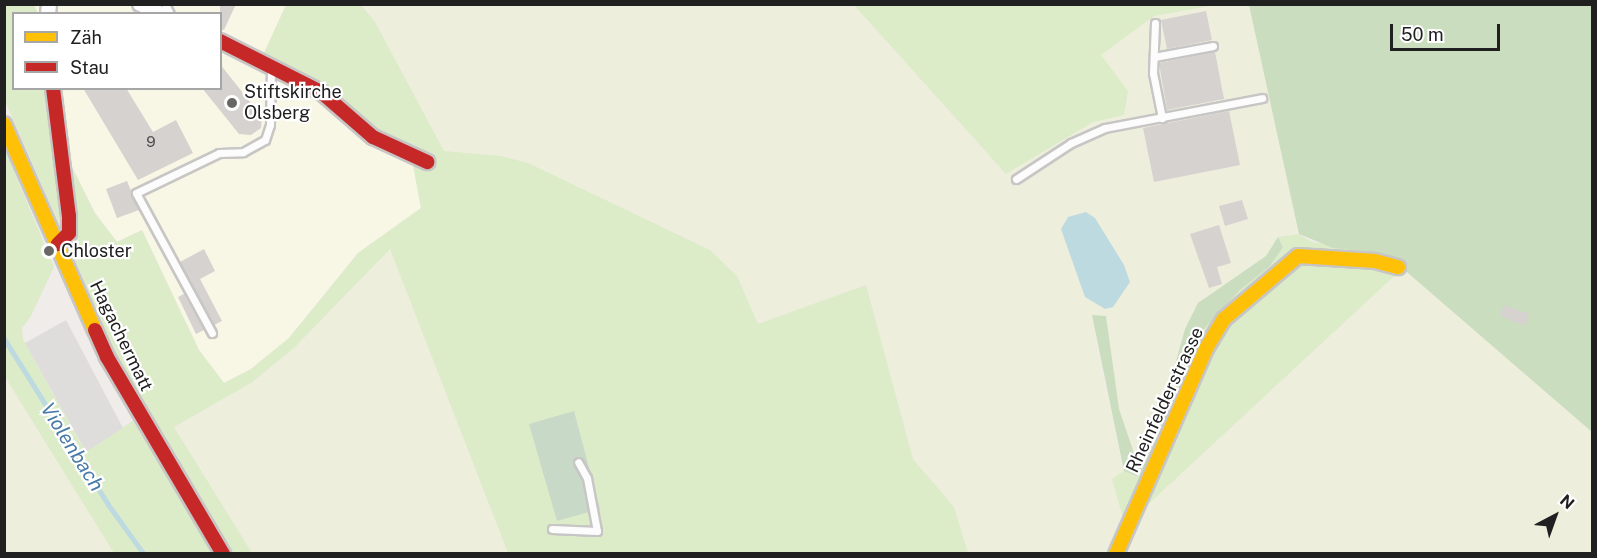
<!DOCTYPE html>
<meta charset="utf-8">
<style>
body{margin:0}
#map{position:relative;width:1597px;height:558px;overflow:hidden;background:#efece9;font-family:"Public Sans",sans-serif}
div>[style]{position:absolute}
.education>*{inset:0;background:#f8f6e5}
.farmland>*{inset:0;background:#eeeedc}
.grass>*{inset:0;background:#dcebc8}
.forest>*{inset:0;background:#caddbe}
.cemetery>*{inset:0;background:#c8d9c7}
.parking>*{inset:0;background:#dfdddc}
.water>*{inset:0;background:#bddae1}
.stream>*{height:4.5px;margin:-2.25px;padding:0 2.25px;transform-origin:2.25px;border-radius:2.25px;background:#bddae1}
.building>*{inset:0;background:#d5d2d0}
.roads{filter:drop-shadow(2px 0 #c7c6c5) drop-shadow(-2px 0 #c7c6c5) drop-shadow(0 2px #c7c6c5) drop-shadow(0 -2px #c7c6c5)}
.lane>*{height:7px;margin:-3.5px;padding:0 3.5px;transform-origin:3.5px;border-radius:3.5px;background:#fdfcfc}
.street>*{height:14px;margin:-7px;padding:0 7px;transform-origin:7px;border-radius:7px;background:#fdfcfc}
.slow>*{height:14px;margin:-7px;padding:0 7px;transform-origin:7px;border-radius:7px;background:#ffc107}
.jam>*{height:14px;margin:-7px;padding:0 7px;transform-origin:7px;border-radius:7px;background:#c62828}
.dots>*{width:16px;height:16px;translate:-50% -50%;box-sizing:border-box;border:3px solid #fff;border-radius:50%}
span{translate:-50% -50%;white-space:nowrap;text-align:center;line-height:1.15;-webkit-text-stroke:4.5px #fff;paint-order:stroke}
.number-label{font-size:15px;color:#4d4c4c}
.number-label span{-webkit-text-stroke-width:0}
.poi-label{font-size:18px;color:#202020}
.left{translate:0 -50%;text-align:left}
.street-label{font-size:18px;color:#202020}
.water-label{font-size:20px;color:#497aa8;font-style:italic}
.frame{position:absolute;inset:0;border:6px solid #202020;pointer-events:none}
.legend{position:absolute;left:12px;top:12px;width:210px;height:78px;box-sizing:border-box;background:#fff;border:2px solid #a6a6a6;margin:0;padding:8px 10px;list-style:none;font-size:18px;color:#202020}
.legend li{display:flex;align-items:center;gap:12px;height:30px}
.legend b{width:30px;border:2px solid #a6a6a6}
.north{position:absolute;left:1525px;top:486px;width:60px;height:60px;-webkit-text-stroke:4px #fff;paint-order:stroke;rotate:41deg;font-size:16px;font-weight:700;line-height:24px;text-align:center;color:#202020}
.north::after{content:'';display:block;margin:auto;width:21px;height:27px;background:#202020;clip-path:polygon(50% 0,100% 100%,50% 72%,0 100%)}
.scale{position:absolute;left:1390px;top:24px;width:110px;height:27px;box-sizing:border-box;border:3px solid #202020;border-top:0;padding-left:8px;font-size:18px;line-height:21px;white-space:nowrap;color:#202020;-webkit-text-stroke:4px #fff;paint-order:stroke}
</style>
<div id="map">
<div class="education">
<i style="clip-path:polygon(34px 5px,286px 5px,264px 53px,413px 165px,421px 208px,358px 253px,289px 338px,251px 369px,224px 383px,199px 350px,142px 230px,117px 242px,95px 213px,72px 167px,46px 89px,220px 88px,220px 14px,38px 14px)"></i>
</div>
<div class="farmland">
<i style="clip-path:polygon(361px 5px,854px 5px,1006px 174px,1093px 122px,1124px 115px,1128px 91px,1100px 55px,1154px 16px,1215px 5px,1249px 5px,1299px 234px,1278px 237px,1266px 256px,1198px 303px,1185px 329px,1163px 408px,1147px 443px,1135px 456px,1119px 409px,1106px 316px,1095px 339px,1124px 471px,1112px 480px,1142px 510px,1403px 268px,1592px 432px,1592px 553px,968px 553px,926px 475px,913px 459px,866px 285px,758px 324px,737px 276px,710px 250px,528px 163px,444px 151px,375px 22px)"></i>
<i style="clip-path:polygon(390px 249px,508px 553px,252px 553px,174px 427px,251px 383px,293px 349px)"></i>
<i style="clip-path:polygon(4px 377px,94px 519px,114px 553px,5px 553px)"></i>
</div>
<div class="grass">
<i style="clip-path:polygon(evenodd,4px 5px,34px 5px,38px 13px,14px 14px,14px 88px,46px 89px,72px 167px,95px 213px,117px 242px,142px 230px,199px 350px,224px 383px,251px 369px,289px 338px,358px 253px,421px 208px,413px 165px,264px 53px,286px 5px,361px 5px,375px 22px,444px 151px,501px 156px,528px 163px,710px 250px,737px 276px,758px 324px,866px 285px,913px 459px,954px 507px,968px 553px,508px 553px,390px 249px,293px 349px,251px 383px,174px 427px,252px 553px,231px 553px,123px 370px,5px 101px,4px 5px,545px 475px,599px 509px,557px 521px,545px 475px)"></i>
<i style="clip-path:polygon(854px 5px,1215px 5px,1154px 16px,1101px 55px,1128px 91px,1124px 115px,1093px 122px,1006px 174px)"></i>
<i style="clip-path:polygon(4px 147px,54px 267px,31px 316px,22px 328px,23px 339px,85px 451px,133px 421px,214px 553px,114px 553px,5px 377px)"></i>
<i style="clip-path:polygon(1299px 234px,1312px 242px,1386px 254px,1403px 268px,1142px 510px,1124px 521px,1112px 479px,1124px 471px,1137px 476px,1179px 393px,1196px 338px,1239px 291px,1270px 266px,1283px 247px,1278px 237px)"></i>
</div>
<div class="forest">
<i style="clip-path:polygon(1249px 5px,1592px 5px,1592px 432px,1386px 254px,1333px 248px,1299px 234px)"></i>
<i style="clip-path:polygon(1278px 237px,1283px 247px,1270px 266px,1239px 291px,1196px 338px,1151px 460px,1137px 476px,1124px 471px,1092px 315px,1106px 316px,1119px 409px,1135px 456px,1147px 443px,1163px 408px,1185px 329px,1198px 303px,1266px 256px)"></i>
</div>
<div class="cemetery">
<i style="clip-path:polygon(574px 411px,600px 509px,557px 521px,529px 424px)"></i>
</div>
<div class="parking">
<i style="clip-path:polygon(66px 320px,123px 428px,86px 452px,25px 343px)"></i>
</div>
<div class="water">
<i style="clip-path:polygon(1086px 212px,1095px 218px,1124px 265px,1130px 282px,1113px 307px,1105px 309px,1085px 297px,1061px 229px,1068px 217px)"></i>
</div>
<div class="stream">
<i style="left:4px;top:338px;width:196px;rotate:57.9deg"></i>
<i style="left:108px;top:504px;width:62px;rotate:54.2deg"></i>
</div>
<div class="building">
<i style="clip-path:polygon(220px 4px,236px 4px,224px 30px,220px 29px)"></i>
<i style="clip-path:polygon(1206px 11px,1212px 40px,1167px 49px,1161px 20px)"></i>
<i style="clip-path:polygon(1215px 52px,1224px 99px,1167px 110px,1159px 63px)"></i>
<i style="clip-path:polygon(220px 64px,262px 117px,261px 128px,251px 135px,239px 134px,202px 88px,220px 88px)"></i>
<i style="clip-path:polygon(83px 88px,126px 88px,153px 132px,176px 120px,193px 153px,138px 180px)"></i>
<i style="clip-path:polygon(1229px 111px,1240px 165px,1154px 182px,1143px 128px)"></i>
<i style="clip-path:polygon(127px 181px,139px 210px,117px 218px,106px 189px)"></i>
<i style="clip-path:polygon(1242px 200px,1248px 219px,1225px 226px,1219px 206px)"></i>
<i style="clip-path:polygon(1219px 225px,1231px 263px,1217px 267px,1222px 284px,1209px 288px,1190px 234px)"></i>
<i style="clip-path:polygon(204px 249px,215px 271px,200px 279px,222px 321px,214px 325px,180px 262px)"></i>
<i style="clip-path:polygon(184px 294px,204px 330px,196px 334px,178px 297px)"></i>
<i style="clip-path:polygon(1504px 305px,1529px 314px,1525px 326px,1500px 316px)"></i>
</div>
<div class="roads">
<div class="lane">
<i style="left:165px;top:4px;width:11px;rotate:63deg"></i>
<i style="left:1155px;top:23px;width:50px;rotate:92.3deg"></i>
<i style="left:1153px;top:73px;width:46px;rotate:78.7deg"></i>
<i style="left:1154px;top:57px;width:60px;rotate:-10.6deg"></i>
<i style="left:1016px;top:179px;width:66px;rotate:-33.2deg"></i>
<i style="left:1071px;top:143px;width:37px;rotate:-24deg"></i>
<i style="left:1105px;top:128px;width:160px;rotate:-10.8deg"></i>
<i style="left:212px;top:333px;width:159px;rotate:-118.5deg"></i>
<i style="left:136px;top:193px;width:92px;rotate:-25.7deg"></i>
<i style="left:219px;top:153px;width:24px;rotate:-2deg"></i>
<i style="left:243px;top:152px;width:25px;rotate:-29deg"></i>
<i style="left:265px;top:140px;width:16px;rotate:-72deg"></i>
<i style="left:270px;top:125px;width:56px;rotate:-89deg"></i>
<i style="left:552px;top:529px;width:45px;rotate:2.5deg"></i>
<i style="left:597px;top:531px;width:54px;rotate:-100.7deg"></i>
<i style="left:587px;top:478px;width:18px;rotate:-119deg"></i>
</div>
<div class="street">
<i style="left:140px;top:4px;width:23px;rotate:25deg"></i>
<i style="left:48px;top:14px;width:10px;rotate:-84deg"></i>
</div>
<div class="slow">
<i style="left:4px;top:124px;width:225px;rotate:66.2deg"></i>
<i style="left:1116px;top:554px;width:226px;rotate:-66.3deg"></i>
<i style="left:1207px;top:347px;width:33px;rotate:-59deg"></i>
<i style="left:1224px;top:319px;width:97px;rotate:-40.4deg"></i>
<i style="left:1298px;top:256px;width:77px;rotate:3.7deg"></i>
<i style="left:1375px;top:261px;width:24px;rotate:15deg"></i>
</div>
<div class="jam">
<i style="left:220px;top:41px;width:113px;rotate:26.8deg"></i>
<i style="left:321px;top:92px;width:69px;rotate:40.9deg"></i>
<i style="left:373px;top:137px;width:60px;rotate:24.8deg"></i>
<i style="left:53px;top:88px;width:129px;rotate:82.9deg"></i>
<i style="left:69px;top:216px;width:17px;rotate:90deg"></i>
<i style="left:69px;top:233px;width:16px;rotate:135deg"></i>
<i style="left:95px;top:330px;width:30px;rotate:66deg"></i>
<i style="left:107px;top:357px;width:229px;rotate:59.5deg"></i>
</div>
</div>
<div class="dots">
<i style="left:232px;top:103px;background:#686766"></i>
<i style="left:49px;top:251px;background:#686766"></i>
</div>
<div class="number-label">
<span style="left:151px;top:142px">9</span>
</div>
<div class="poi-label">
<span class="left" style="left:244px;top:103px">Stiftskirche<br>Olsberg</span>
<span class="left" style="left:61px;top:251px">Chloster</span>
</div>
<div class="street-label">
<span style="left:121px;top:336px;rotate:64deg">Hagachermatt</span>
<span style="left:1165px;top:400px;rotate:-65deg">Rheinfelderstrasse</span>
</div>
<div class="water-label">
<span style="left:72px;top:447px;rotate:58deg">Violenbach</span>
</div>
<div class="frame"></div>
<ul class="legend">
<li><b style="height:8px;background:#ffc107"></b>Zäh</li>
<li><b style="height:8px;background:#c62828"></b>Stau</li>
</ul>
<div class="north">N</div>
<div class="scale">50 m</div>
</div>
